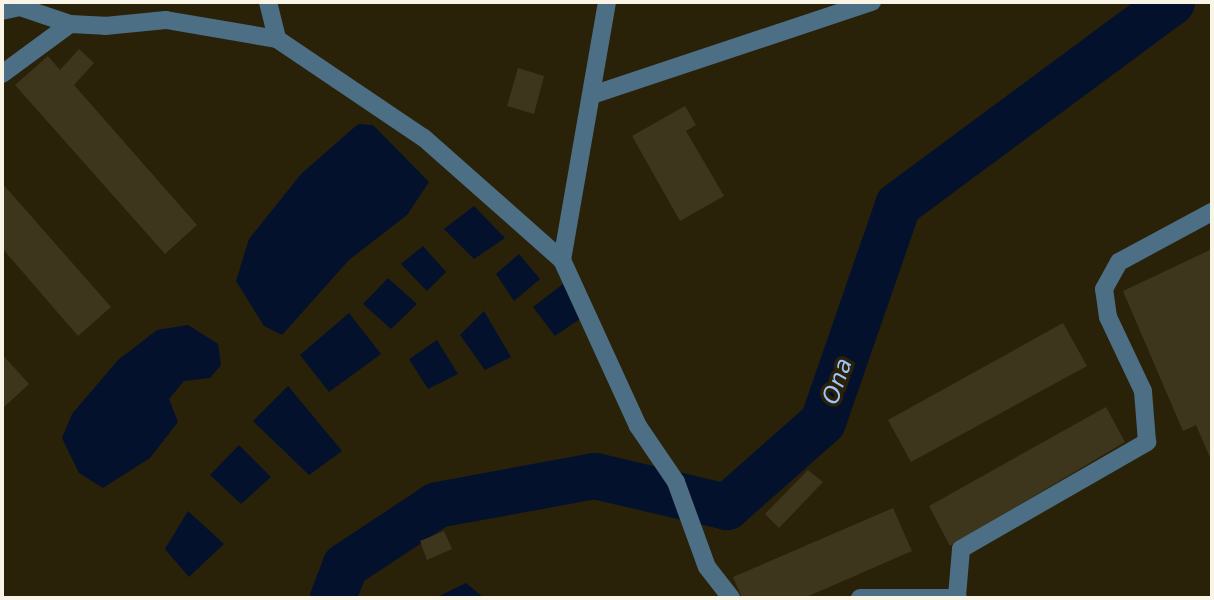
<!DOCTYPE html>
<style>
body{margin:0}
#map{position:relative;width:1214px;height:600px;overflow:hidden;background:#292209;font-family:"DejaVu Sans",sans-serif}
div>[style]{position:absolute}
.water>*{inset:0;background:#04112d}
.river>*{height:46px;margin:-23px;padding:0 23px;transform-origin:23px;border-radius:23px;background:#04112d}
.building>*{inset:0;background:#3e351d}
.minor>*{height:18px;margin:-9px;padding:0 9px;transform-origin:9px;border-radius:9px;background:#4c6f85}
span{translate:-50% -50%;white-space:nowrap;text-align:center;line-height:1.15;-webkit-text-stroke:7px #292209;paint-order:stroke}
.water-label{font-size:23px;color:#a1c3fc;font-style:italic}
.frame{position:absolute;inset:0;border:4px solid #f9f5e6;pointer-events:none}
</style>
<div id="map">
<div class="water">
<i style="clip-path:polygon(358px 124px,373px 125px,429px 182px,407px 215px,349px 260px,282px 335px,264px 326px,236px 281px,249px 239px,301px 174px)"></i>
<i style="clip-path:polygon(474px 206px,505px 238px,474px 259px,444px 229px)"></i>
<i style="clip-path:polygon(423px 246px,446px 272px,427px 291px,401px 264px)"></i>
<i style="clip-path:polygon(519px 254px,540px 279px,514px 301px,496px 274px)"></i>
<i style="clip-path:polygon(388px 278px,417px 304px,391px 329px,363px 304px)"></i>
<i style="clip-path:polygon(563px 284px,584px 316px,555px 336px,533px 307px)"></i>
<i style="clip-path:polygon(484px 311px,511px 357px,485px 370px,460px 335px)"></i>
<i style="clip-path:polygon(349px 313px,381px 354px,329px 392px,300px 355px)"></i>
<i style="clip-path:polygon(188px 325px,218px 344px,221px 365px,210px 378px,184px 381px,169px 399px,178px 422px,150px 458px,103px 488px,79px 473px,62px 438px,72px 414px,118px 360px,157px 330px)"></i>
<i style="clip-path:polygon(437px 340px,458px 374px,428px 389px,409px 359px)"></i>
<i style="clip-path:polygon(288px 386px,342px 451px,309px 475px,253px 421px)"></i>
<i style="clip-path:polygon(239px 445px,271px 477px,241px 504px,210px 475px)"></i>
<i style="clip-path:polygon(188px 511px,224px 544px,189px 577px,165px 549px)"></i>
<i style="clip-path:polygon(466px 583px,484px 598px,435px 598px)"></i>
</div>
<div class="river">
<i style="left:333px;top:598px;width:34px;rotate:-69deg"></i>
<i style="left:345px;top:566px;width:110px;rotate:-33.5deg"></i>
<i style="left:437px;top:505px;width:161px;rotate:-10.4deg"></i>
<i style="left:595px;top:476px;width:136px;rotate:13.2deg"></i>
<i style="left:727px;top:507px;width:128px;rotate:-41.5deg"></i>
<i style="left:823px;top:422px;width:230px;rotate:-70.9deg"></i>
<i style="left:898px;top:205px;width:341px;rotate:-36.5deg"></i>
</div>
<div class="building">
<i style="clip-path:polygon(79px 49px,94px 63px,74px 85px,197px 225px,165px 254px,15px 85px,48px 56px,60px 70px)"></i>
<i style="clip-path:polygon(518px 68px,544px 76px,534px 114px,507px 106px)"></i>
<i style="clip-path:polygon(685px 106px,696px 125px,686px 131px,724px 196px,680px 221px,632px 136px)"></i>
<i style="clip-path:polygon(2px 183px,111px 307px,78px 336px,2px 248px)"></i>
<i style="clip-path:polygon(1212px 249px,1212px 462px,1196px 425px,1183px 431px,1123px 291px)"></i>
<i style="clip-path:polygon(1063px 323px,1087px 366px,911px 462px,888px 420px)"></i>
<i style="clip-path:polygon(2px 354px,29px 384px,2px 409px)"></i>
<i style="clip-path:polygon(1106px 407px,1125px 442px,950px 546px,929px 506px)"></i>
<i style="clip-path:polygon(808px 470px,823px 482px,779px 528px,765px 514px)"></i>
<i style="clip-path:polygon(893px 508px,912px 551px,804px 598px,742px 598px,733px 577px)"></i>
<i style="clip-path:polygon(444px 531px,452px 549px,427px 560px,420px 541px)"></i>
</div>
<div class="minor">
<i style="left:268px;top:2px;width:38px;rotate:76deg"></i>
<i style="left:277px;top:39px;width:177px;rotate:34deg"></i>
<i style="left:424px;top:138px;width:184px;rotate:41.5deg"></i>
<i style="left:562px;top:260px;width:183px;rotate:65.4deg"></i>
<i style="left:638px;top:426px;width:68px;rotate:55.8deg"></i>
<i style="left:676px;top:482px;width:90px;rotate:70deg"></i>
<i style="left:707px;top:567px;width:39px;rotate:52deg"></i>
<i style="left:2px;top:11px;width:18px;rotate:-13deg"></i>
<i style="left:20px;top:7px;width:53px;rotate:18.8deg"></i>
<i style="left:70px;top:24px;width:35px;rotate:3deg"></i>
<i style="left:105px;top:26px;width:61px;rotate:-5.6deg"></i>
<i style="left:166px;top:20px;width:113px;rotate:9.7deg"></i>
<i style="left:2px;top:74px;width:84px;rotate:-36.3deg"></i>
<i style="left:595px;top:94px;width:292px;rotate:-18.4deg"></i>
<i style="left:562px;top:260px;width:262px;rotate:-80.1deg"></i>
<i style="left:957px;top:596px;width:47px;rotate:-85.1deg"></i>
<i style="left:961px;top:549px;width:215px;rotate:-29.9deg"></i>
<i style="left:1147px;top:442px;width:51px;rotate:-94.5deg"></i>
<i style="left:1143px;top:391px;width:82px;rotate:-115.3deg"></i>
<i style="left:1108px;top:317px;width:28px;rotate:-98deg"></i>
<i style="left:1104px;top:289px;width:31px;rotate:-61deg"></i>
<i style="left:1119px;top:262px;width:106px;rotate:-28.3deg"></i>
<i style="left:860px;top:598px;width:98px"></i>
</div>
<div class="water-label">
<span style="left:837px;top:381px;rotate:-71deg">Ona</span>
</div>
<div class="frame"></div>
</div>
